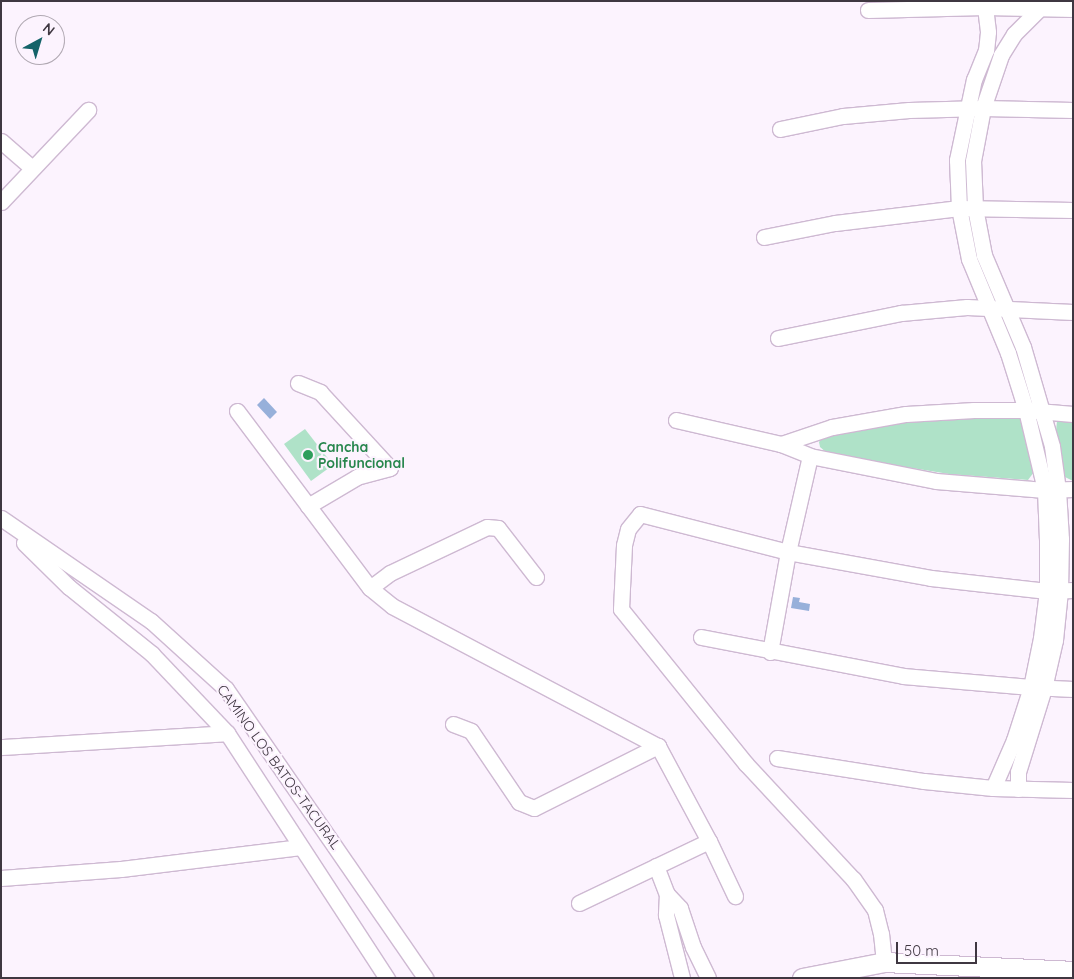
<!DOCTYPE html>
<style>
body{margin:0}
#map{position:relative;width:1074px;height:979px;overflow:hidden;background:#fcf3fe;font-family:Quicksand,sans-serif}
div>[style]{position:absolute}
.green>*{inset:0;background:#afe2c8}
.water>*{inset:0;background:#97b0da}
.roads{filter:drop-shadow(1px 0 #ceb9d2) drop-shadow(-1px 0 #ceb9d2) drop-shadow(0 1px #ceb9d2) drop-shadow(0 -1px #ceb9d2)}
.minor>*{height:15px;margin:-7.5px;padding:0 7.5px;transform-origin:7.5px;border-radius:7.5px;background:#fff}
.major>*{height:19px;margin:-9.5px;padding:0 9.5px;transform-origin:9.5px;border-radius:9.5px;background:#fff}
.dots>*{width:14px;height:14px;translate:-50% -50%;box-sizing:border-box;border:2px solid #fcf3fe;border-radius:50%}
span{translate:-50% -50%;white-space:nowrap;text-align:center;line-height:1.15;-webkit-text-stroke:4.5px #fcf3fe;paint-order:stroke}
.leisure-label{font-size:14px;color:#27864d;font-weight:700}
.left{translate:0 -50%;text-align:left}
.street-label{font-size:14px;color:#3f3741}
.frame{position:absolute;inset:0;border:2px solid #3f3741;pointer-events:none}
.north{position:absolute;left:15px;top:15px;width:50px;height:50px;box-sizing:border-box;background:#fcf3fe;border:1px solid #b0a8b2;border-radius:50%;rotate:39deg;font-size:14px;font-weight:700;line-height:20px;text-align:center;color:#3f3741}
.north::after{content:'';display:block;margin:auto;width:18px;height:22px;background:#146369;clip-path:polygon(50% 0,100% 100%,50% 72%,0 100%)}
.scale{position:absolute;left:896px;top:942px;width:81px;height:22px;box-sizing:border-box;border:2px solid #3f3741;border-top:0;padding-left:6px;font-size:15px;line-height:18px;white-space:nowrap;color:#3f3741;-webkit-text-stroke:4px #fcf3fe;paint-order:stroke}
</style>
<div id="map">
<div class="green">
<i style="clip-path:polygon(1022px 416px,1034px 472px,1028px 480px,949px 474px,863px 460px,827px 453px,820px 447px,819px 442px,824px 435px,877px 424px,947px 417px)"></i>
<i style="clip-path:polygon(1065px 418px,1073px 419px,1073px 481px,1061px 475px,1056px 431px,1057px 421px)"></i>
<i style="clip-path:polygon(305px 429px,333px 465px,311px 481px,284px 444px)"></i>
</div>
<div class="water">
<i style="clip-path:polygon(264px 398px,277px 412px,270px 419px,257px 405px)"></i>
<i style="clip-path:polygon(793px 597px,800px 598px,799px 602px,810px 604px,809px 611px,791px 608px)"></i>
</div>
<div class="roads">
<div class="minor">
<i style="left:985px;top:7px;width:25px;rotate:83deg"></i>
<i style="left:988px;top:32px;width:18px;rotate:96deg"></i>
<i style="left:986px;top:50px;width:31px;rotate:112deg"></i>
<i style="left:974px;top:79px;width:83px;rotate:101.9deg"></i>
<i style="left:957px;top:160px;width:48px;rotate:87.6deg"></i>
<i style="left:959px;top:208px;width:52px;rotate:78.9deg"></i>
<i style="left:969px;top:259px;width:102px;rotate:67.5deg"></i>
<i style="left:1008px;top:353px;width:60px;rotate:72.5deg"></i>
<i style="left:1026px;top:410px;width:82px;rotate:76.6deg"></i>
<i style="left:1045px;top:490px;width:49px;rotate:87.7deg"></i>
<i style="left:1047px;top:539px;width:52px;rotate:90deg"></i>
<i style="left:1047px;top:591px;width:47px;rotate:97.3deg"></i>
<i style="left:1041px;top:638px;width:50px;rotate:101.5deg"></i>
<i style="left:1031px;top:687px;width:56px;rotate:107.8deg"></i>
<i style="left:1014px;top:740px;width:52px;rotate:113.6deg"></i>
<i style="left:868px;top:10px;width:117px;rotate:-1.5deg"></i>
<i style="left:985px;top:7px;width:88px;rotate:1.3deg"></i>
<i style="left:780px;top:129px;width:64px;rotate:-11.7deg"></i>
<i style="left:843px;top:116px;width:66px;rotate:-5.2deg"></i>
<i style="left:909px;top:110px;width:74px;rotate:-1.5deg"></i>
<i style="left:983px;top:108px;width:90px;rotate:1.3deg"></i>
<i style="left:1px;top:141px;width:41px;rotate:41.1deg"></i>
<i style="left:1px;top:202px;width:127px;rotate:-46.6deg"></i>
<i style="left:764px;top:237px;width:72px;rotate:-11.2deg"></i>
<i style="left:835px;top:223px;width:125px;rotate:-6.9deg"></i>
<i style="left:959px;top:208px;width:114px;rotate:1deg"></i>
<i style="left:778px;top:338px;width:126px;rotate:-11.5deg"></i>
<i style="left:901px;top:313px;width:66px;rotate:-5.2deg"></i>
<i style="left:967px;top:307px;width:106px;rotate:2.7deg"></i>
<i style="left:298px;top:383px;width:24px;rotate:22deg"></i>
<i style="left:320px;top:392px;width:103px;rotate:47.4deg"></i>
<i style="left:390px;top:468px;width:34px;rotate:165deg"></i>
<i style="left:357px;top:477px;width:57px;rotate:149.4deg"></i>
<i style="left:237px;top:411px;width:221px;rotate:53.1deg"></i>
<i style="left:370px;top:588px;width:28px;rotate:39deg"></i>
<i style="left:392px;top:606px;width:301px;rotate:27.8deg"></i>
<i style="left:658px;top:746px;width:108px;rotate:61.8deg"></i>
<i style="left:709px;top:841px;width:61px;rotate:64.7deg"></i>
<i style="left:676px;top:420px;width:108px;rotate:12.9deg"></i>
<i style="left:781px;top:444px;width:31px;rotate:22deg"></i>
<i style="left:810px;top:456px;width:128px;rotate:11.2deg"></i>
<i style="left:936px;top:481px;width:109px;rotate:4.7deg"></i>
<i style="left:1045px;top:490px;width:28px;rotate:-2deg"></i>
<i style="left:781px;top:444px;width:54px;rotate:-18.4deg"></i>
<i style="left:832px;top:427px;width:75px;rotate:-10deg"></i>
<i style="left:906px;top:414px;width:68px;rotate:-3.4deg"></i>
<i style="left:974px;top:410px;width:52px"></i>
<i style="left:1026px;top:410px;width:47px;rotate:4.9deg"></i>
<i style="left:1px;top:518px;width:182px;rotate:34.5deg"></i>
<i style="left:151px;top:621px;width:101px;rotate:42.2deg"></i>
<i style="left:226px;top:689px;width:351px;rotate:55.4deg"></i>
<i style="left:24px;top:543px;width:63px;rotate:44.4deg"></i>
<i style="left:69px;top:587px;width:107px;rotate:38.9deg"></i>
<i style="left:152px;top:654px;width:109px;rotate:46.5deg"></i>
<i style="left:227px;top:733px;width:293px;rotate:56.9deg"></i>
<i style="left:370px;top:588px;width:25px;rotate:-37deg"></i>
<i style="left:390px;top:573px;width:107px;rotate:-25.4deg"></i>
<i style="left:487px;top:527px;width:11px;rotate:5deg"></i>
<i style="left:498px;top:528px;width:62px;rotate:52.2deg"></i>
<i style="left:701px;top:637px;width:206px;rotate:10.9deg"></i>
<i style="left:903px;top:676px;width:128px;rotate:4.9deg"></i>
<i style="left:1031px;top:687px;width:42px;rotate:2.7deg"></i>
<i style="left:770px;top:652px;width:102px;rotate:-79.8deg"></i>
<i style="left:788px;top:552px;width:98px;rotate:-77.1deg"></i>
<i style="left:453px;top:724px;width:19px;rotate:21deg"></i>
<i style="left:471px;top:731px;width:86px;rotate:55.9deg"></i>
<i style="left:519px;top:802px;width:16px;rotate:22deg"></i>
<i style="left:534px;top:808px;width:139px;rotate:-26.6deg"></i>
<i style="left:1px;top:747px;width:226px;rotate:-3.5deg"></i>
<i style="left:777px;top:758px;width:149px;rotate:8.9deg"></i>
<i style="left:924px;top:781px;width:69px;rotate:5.8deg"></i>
<i style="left:993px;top:788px;width:80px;rotate:1.4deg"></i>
<i style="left:1018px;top:789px;width:17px;rotate:-90deg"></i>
<i style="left:1018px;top:772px;width:88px;rotate:-72.8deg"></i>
<i style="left:1044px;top:688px;width:49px;rotate:-77.1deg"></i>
<i style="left:1055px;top:640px;width:49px;rotate:-84.2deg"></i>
<i style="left:1060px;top:591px;width:52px;rotate:-88.9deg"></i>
<i style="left:1061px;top:539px;width:49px;rotate:-93.5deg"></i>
<i style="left:1058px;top:490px;width:44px;rotate:-97.8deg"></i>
<i style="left:1052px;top:446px;width:103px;rotate:-106.3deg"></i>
<i style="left:1023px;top:347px;width:100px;rotate:-113deg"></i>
<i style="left:984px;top:255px;width:48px;rotate:-100.8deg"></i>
<i style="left:975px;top:208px;width:47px;rotate:-92.4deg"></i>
<i style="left:973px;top:161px;width:54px;rotate:-79.3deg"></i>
<i style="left:983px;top:108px;width:56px;rotate:-71.2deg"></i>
<i style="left:1001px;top:55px;width:25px;rotate:-58deg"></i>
<i style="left:1014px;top:34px;width:37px;rotate:-45deg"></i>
<i style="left:656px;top:866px;width:30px;rotate:69deg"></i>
<i style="left:667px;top:894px;width:19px;rotate:47deg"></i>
<i style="left:680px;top:908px;width:41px;rotate:71.6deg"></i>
<i style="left:693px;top:947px;width:34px;rotate:64deg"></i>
<i style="left:1px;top:878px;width:120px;rotate:-4.3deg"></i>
<i style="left:121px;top:869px;width:181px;rotate:-7deg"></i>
<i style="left:667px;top:894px;width:21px;rotate:93deg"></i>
<i style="left:666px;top:915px;width:65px;rotate:75.7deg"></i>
<i style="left:579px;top:903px;width:144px;rotate:-25.5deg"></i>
<i style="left:884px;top:962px;width:28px;rotate:-96deg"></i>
<i style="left:881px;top:934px;width:25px;rotate:-104deg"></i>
<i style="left:875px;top:910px;width:38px;rotate:-125deg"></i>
<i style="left:853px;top:879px;width:157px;rotate:-132.9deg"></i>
<i style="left:746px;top:764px;width:199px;rotate:-128.9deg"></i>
<i style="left:621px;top:609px;width:64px;rotate:-87.3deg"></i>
<i style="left:624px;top:545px;width:16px;rotate:-76deg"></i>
<i style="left:628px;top:529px;width:19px;rotate:-51deg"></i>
<i style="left:640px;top:514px;width:153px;rotate:14.4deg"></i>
<i style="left:788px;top:552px;width:145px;rotate:10.3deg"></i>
<i style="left:931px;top:578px;width:117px;rotate:6.4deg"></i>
<i style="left:1047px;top:591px;width:26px;rotate:-2deg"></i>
</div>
<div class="major">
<i style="left:802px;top:978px;width:84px;rotate:-11deg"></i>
<i style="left:884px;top:962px;width:189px;rotate:2.7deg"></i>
</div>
</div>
<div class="dots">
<i style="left:308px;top:455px;background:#2e9e5b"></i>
</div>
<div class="leisure-label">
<span class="left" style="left:318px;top:455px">Cancha<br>Polifuncional</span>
</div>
<div class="street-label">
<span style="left:279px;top:767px;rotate:54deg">CAMINO LOS BATOS-TACURAL</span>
</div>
<div class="frame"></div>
<div class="north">N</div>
<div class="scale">50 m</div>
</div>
